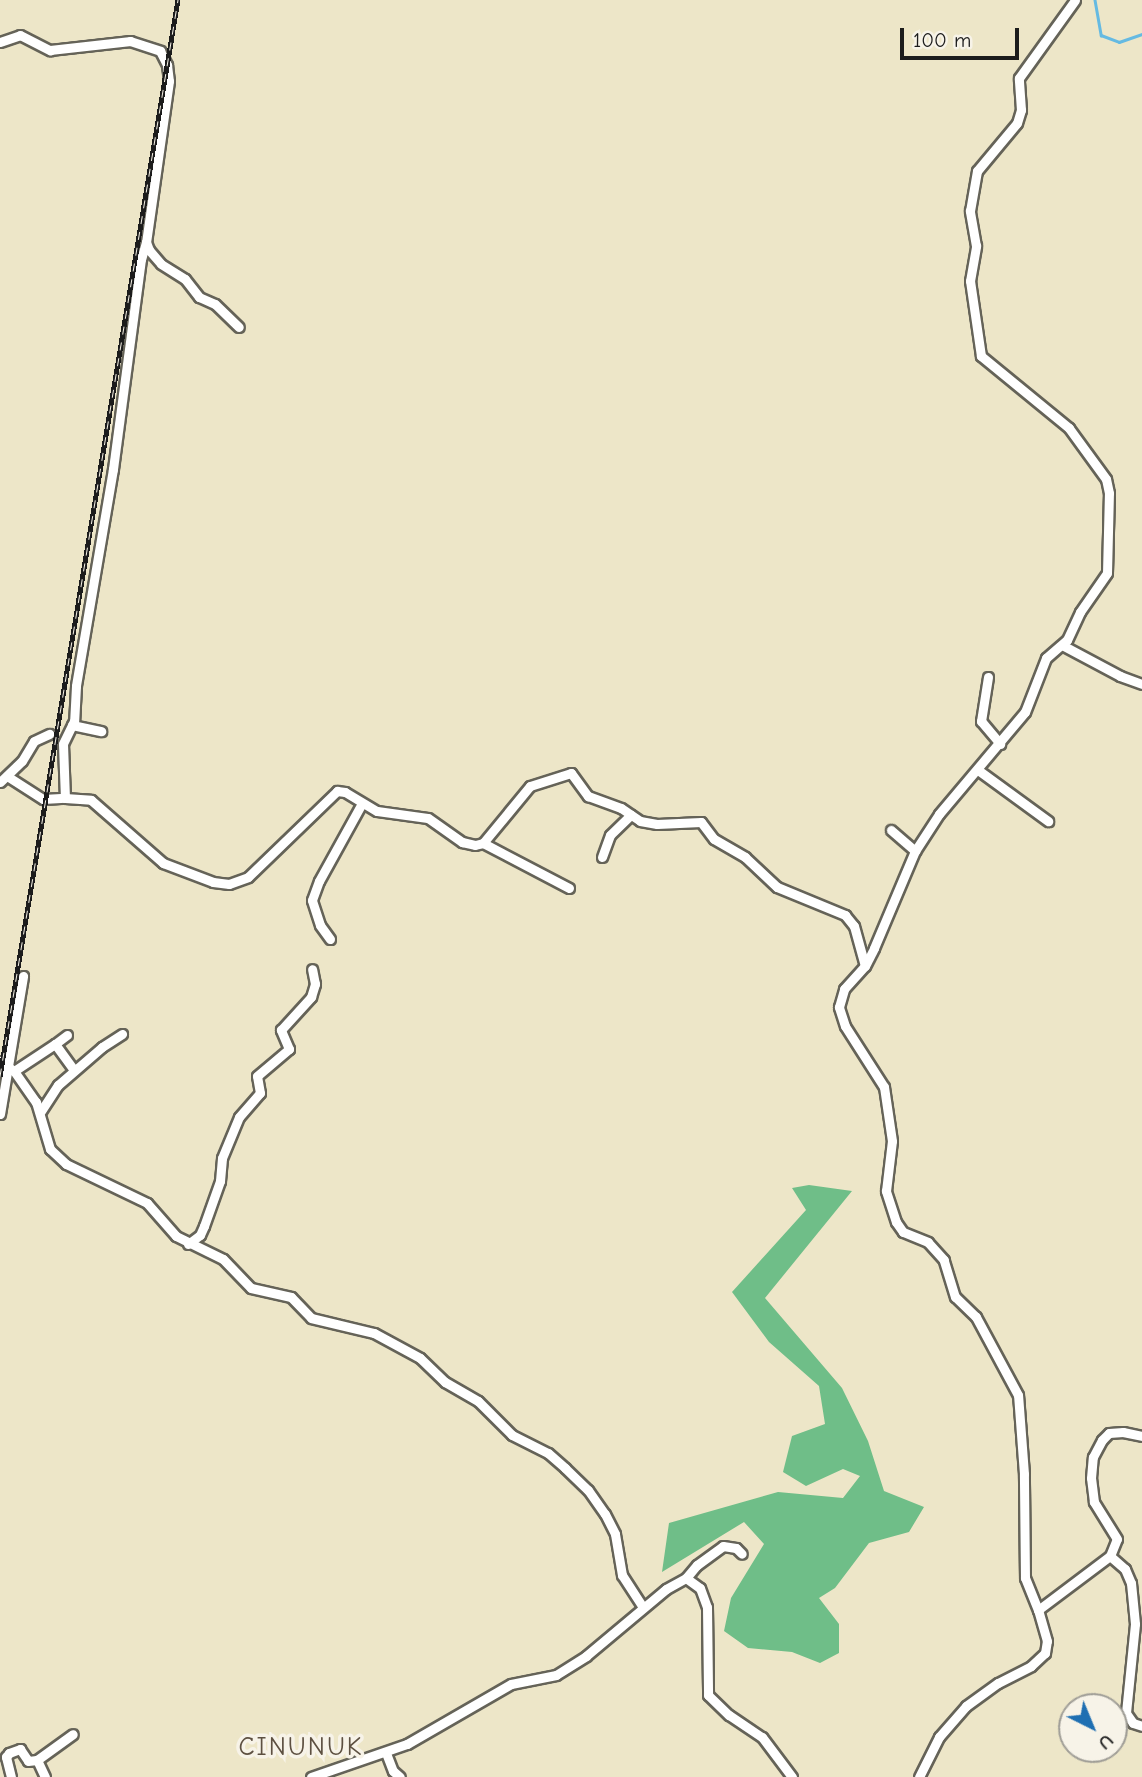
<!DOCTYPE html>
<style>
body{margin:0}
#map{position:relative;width:1142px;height:1777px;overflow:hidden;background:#ede6c8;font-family:"Comic Neue",sans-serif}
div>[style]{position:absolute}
.forest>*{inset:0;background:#6fbe88}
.stream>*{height:2.5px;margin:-1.25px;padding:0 1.25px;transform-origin:1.25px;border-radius:1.25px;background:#65bae2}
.roads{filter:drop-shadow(2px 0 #656358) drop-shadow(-2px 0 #656358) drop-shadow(0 2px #656358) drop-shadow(0 -2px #656358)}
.minor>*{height:9px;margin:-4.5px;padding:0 4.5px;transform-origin:4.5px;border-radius:4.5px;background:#fff}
.rail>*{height:5px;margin-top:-2.5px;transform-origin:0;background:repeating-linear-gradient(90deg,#f7f3e8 0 8px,#1c1c1c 0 16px);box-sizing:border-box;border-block:2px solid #1c1c1c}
span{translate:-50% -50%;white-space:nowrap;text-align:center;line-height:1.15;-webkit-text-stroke:7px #f7f3e8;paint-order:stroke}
.quarter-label{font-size:26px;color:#5d5041;letter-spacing:2px}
.north{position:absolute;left:1058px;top:1693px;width:70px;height:70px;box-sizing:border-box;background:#f7f3e8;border:2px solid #9f9d96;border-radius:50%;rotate:137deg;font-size:19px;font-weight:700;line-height:28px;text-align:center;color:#1c1c1c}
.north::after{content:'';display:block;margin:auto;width:24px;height:32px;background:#1f6fb2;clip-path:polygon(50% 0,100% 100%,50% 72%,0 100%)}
.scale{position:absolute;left:900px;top:28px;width:119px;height:32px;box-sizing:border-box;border:4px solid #1c1c1c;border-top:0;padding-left:9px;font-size:21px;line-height:24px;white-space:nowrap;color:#1c1c1c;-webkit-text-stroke:5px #f7f3e8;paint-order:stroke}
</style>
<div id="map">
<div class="forest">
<i style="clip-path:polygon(809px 1185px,852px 1191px,765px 1298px,842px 1388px,868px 1441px,884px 1491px,924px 1507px,909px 1532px,869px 1543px,835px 1588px,819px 1598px,839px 1624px,839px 1653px,820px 1663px,792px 1652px,748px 1648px,724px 1631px,731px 1598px,764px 1544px,744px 1522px,662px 1572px,669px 1523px,778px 1492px,843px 1498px,860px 1476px,843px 1469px,806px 1486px,783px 1472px,792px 1436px,825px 1424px,819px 1386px,769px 1342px,732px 1292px,806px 1210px,792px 1188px)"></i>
</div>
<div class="stream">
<i style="left:1095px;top:0;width:36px;rotate:80deg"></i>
<i style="left:1101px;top:35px;width:19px;rotate:21deg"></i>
<i style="left:1119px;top:42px;width:24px;rotate:-19deg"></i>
</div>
<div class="roads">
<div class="minor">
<i style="left:0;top:42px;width:21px;rotate:-19deg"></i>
<i style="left:20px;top:35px;width:34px;rotate:27deg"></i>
<i style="left:50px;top:50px;width:81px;rotate:-6.4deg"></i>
<i style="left:130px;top:41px;width:32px;rotate:18deg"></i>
<i style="left:160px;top:51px;width:16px;rotate:63deg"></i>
<i style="left:167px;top:65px;width:16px;rotate:83deg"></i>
<i style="left:169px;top:81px;width:163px;rotate:98.1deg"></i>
<i style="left:146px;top:242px;width:9px;rotate:69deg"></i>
<i style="left:149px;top:250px;width:18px;rotate:49deg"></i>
<i style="left:161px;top:264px;width:28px;rotate:32deg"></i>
<i style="left:185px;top:279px;width:23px;rotate:52deg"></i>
<i style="left:199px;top:297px;width:17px;rotate:24deg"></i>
<i style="left:215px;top:304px;width:33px;rotate:44deg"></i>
<i style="left:146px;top:242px;width:18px;rotate:106deg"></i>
<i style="left:141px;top:259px;width:212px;rotate:97.6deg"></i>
<i style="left:113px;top:469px;width:220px;rotate:99.7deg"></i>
<i style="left:76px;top:686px;width:35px;rotate:93deg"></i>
<i style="left:74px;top:721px;width:25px;rotate:116deg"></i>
<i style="left:63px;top:744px;width:54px;rotate:87.9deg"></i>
<i style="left:65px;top:798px;width:26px;rotate:4deg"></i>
<i style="left:91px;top:800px;width:96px;rotate:41.2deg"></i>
<i style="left:163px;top:863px;width:53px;rotate:20.8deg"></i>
<i style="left:213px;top:882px;width:16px;rotate:7deg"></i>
<i style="left:229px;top:884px;width:20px;rotate:-20deg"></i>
<i style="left:248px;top:877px;width:124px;rotate:-44deg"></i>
<i style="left:337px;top:791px;width:8px;rotate:7deg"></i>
<i style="left:345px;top:792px;width:37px;rotate:31deg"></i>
<i style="left:377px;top:811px;width:51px;rotate:7.8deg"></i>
<i style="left:428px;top:818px;width:42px;rotate:35.2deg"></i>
<i style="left:462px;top:842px;width:13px;rotate:13deg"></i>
<i style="left:475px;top:845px;width:8px;rotate:-14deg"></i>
<i style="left:483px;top:843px;width:74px;rotate:-50.5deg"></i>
<i style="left:530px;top:786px;width:43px;rotate:-17.6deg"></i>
<i style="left:571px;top:773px;width:29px;rotate:54deg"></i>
<i style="left:588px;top:796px;width:35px;rotate:20deg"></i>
<i style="left:621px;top:808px;width:23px;rotate:34deg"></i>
<i style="left:640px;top:821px;width:17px;rotate:10deg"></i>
<i style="left:657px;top:824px;width:44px;rotate:-2.6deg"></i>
<i style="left:701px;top:822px;width:21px;rotate:53deg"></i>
<i style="left:714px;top:839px;width:36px;rotate:30deg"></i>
<i style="left:745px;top:857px;width:44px;rotate:43.2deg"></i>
<i style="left:777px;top:887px;width:74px;rotate:22.4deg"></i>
<i style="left:845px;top:915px;width:14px;rotate:51deg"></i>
<i style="left:854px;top:926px;width:41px;rotate:74.6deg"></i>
<i style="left:1062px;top:645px;width:66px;rotate:28.1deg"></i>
<i style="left:1120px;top:676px;width:23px;rotate:20deg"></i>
<i style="left:988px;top:677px;width:45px;rotate:99deg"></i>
<i style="left:981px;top:721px;width:30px;rotate:50deg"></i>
<i style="left:72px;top:725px;width:30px;rotate:12deg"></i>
<i style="left:978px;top:770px;width:87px;rotate:36.1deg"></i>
<i style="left:7px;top:776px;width:43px;rotate:32.6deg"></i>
<i style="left:43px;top:799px;width:22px;rotate:-3deg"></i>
<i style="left:0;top:782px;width:30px;rotate:-44deg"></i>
<i style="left:22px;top:761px;width:23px;rotate:-59deg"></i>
<i style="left:34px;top:741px;width:17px;rotate:-25deg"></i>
<i style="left:891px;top:830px;width:32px;rotate:41deg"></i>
<i style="left:483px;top:843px;width:97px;rotate:27.6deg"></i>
<i style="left:602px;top:857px;width:23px;rotate:-70deg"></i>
<i style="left:610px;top:835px;width:29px;rotate:-44deg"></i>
<i style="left:330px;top:939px;width:17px;rotate:-126deg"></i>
<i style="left:320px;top:925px;width:26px;rotate:-108deg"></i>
<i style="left:312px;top:900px;width:20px;rotate:-70deg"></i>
<i style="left:319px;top:881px;width:89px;rotate:-61.1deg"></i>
<i style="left:67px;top:1035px;width:15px;rotate:143deg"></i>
<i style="left:55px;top:1044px;width:32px;rotate:54deg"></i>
<i style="left:0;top:1061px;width:17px;rotate:36deg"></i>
<i style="left:14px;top:1071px;width:38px;rotate:55deg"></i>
<i style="left:36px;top:1102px;width:49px;rotate:73.4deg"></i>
<i style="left:50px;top:1149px;width:22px;rotate:43deg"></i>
<i style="left:66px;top:1164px;width:90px;rotate:25.7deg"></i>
<i style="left:147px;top:1203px;width:44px;rotate:48.7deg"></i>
<i style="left:176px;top:1236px;width:52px;rotate:26.1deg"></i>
<i style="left:223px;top:1259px;width:40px;rotate:46deg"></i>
<i style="left:251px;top:1288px;width:41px;rotate:12.7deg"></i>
<i style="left:291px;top:1297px;width:29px;rotate:46deg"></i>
<i style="left:311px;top:1318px;width:65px;rotate:13.4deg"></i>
<i style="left:374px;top:1333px;width:52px;rotate:28.5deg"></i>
<i style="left:420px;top:1358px;width:35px;rotate:44deg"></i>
<i style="left:445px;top:1382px;width:38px;rotate:30deg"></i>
<i style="left:478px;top:1401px;width:48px;rotate:45deg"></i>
<i style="left:512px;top:1435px;width:40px;rotate:26.6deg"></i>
<i style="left:548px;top:1453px;width:23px;rotate:41deg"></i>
<i style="left:565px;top:1468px;width:32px;rotate:44deg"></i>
<i style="left:588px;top:1490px;width:29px;rotate:55deg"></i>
<i style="left:605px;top:1514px;width:22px;rotate:63deg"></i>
<i style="left:615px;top:1534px;width:42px;rotate:80.3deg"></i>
<i style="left:622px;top:1575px;width:38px;rotate:57deg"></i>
<i style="left:14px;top:1071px;width:49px;rotate:-33.4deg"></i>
<i style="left:41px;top:1111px;width:31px;rotate:-57deg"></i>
<i style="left:58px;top:1085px;width:58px;rotate:-40.8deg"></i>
<i style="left:102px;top:1047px;width:24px;rotate:-33deg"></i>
<i style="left:0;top:1114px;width:140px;rotate:-80.5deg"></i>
<i style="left:188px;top:1244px;width:15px;rotate:-37deg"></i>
<i style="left:200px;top:1235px;width:10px;rotate:-66deg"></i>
<i style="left:204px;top:1226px;width:48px;rotate:-70.4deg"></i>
<i style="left:220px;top:1181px;width:23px;rotate:-85deg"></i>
<i style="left:222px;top:1158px;width:44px;rotate:-67.5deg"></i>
<i style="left:239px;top:1117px;width:32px;rotate:-49deg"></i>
<i style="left:260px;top:1093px;width:17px;rotate:-100deg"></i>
<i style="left:257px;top:1076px;width:42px;rotate:-40.2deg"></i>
<i style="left:289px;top:1049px;width:21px;rotate:-113deg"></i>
<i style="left:281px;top:1030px;width:45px;rotate:-47.7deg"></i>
<i style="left:311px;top:997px;width:14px;rotate:-73deg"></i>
<i style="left:315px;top:984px;width:15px;rotate:-101deg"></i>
<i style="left:1110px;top:1556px;width:20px;rotate:41deg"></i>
<i style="left:1125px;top:1569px;width:15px;rotate:67deg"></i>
<i style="left:1131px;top:1583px;width:41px;rotate:84.4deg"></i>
<i style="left:1135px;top:1624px;width:89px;rotate:95.8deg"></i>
<i style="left:1126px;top:1713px;width:12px;rotate:55deg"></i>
<i style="left:1133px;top:1723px;width:9px;rotate:18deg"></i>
<i style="left:686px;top:1578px;width:17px;rotate:-50deg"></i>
<i style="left:697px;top:1565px;width:32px;rotate:-36deg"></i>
<i style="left:723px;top:1546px;width:13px;rotate:9deg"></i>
<i style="left:736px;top:1548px;width:8px;rotate:45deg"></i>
<i style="left:1038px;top:1610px;width:35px;rotate:-112deg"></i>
<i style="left:1025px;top:1578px;width:104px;rotate:-90.6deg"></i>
<i style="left:1024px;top:1474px;width:79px;rotate:-94.3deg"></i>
<i style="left:1018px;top:1395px;width:89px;rotate:-118.3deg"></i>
<i style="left:976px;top:1317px;width:29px;rotate:-136deg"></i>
<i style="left:955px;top:1297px;width:39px;rotate:-107deg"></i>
<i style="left:944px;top:1260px;width:24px;rotate:-132deg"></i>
<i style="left:928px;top:1242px;width:27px;rotate:-158deg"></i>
<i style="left:903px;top:1232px;width:12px;rotate:-125deg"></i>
<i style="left:896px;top:1222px;width:33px;rotate:-108deg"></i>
<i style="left:886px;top:1191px;width:50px;rotate:-83.2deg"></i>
<i style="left:892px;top:1141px;width:55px;rotate:-98.4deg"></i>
<i style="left:884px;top:1087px;width:72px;rotate:-122.6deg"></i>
<i style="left:845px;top:1026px;width:20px;rotate:-108deg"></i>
<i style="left:839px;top:1007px;width:19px;rotate:-74deg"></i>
<i style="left:844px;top:989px;width:31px;rotate:-48deg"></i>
<i style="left:865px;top:966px;width:20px;rotate:-63deg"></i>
<i style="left:874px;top:948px;width:105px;rotate:-67.1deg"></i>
<i style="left:915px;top:851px;width:44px;rotate:-57deg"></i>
<i style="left:939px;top:814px;width:133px;rotate:-49.9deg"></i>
<i style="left:1025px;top:712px;width:58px;rotate:-68.7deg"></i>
<i style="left:1046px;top:658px;width:28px;rotate:-41deg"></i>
<i style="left:1067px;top:640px;width:31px;rotate:-65deg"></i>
<i style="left:1080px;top:612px;width:47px;rotate:-55.3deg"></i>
<i style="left:1107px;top:573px;width:80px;rotate:-88.6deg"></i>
<i style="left:1109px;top:493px;width:14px;rotate:-102deg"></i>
<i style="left:1106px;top:479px;width:63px;rotate:-126deg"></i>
<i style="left:1069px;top:428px;width:114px;rotate:-140.7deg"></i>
<i style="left:981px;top:356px;width:76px;rotate:-98.3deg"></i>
<i style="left:970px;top:281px;width:36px;rotate:-80deg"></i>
<i style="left:976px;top:246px;width:36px;rotate:-100deg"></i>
<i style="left:970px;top:211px;width:41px;rotate:-80.1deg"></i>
<i style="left:977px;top:171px;width:62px;rotate:-50.2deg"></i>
<i style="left:1017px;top:123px;width:14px;rotate:-73deg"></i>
<i style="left:1021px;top:110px;width:32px;rotate:-94deg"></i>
<i style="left:1019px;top:78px;width:96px;rotate:-54.3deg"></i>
<i style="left:386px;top:1753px;width:19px;rotate:69deg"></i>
<i style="left:393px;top:1771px;width:9px;rotate:41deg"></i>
<i style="left:11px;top:1777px;width:21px;rotate:-104deg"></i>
<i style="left:6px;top:1757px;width:5px;rotate:-53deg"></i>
<i style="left:9px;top:1753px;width:12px;rotate:-20deg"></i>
<i style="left:20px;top:1749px;width:14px;rotate:56deg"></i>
<i style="left:28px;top:1761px;width:9px;rotate:-6deg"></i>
<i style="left:45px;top:1777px;width:19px;rotate:-115deg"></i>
<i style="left:37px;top:1760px;width:44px;rotate:-35.8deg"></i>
<i style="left:311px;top:1777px;width:102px;rotate:-19deg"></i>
<i style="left:407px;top:1744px;width:120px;rotate:-30deg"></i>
<i style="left:511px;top:1684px;width:46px;rotate:-11.3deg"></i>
<i style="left:556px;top:1675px;width:36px;rotate:-32deg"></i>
<i style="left:586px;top:1656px;width:104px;rotate:-39.9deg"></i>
<i style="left:666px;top:1589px;width:23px;rotate:-29deg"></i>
<i style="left:686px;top:1578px;width:17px;rotate:36deg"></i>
<i style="left:700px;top:1588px;width:20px;rotate:70deg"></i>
<i style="left:707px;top:1607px;width:88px;rotate:89.3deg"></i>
<i style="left:708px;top:1695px;width:29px;rotate:44deg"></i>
<i style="left:729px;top:1715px;width:40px;rotate:34deg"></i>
<i style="left:762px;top:1737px;width:50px;rotate:53.1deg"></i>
<i style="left:919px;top:1777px;width:45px;rotate:-63.4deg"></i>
<i style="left:939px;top:1737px;width:41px;rotate:-48.9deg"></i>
<i style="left:966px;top:1706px;width:39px;rotate:-36deg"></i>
<i style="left:998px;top:1683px;width:37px;rotate:-27deg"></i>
<i style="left:1031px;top:1666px;width:19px;rotate:-43deg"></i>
<i style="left:1045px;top:1653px;width:12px;rotate:-81deg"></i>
<i style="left:1047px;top:1641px;width:32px;rotate:-106deg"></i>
<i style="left:1038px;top:1610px;width:90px;rotate:-36.9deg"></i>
<i style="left:1110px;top:1556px;width:18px;rotate:-68deg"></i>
<i style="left:1117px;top:1539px;width:44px;rotate:-121.9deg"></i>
<i style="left:1094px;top:1502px;width:24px;rotate:-97deg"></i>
<i style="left:1091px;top:1478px;width:21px;rotate:-85deg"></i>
<i style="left:1093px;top:1457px;width:19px;rotate:-62deg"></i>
<i style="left:1102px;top:1440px;width:10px;rotate:-45deg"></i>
<i style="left:1109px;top:1433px;width:14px;rotate:-4deg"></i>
<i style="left:1123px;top:1432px;width:19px;rotate:12deg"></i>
</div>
</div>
<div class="rail">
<i style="left:0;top:1076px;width:1091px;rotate:-80.61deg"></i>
</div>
<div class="quarter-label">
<span style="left:301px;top:1748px">CINUNUK</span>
</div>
<div class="north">U</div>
<div class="scale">100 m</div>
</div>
